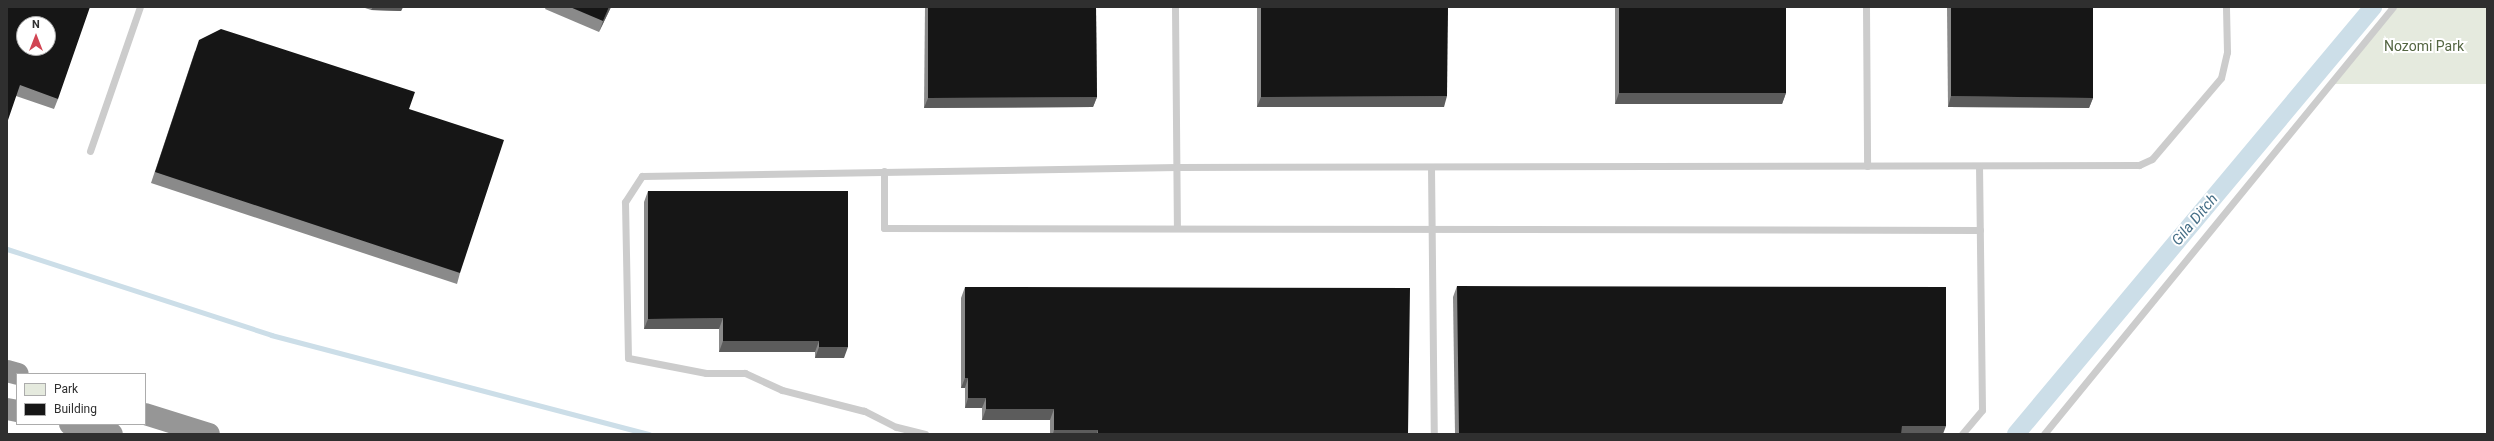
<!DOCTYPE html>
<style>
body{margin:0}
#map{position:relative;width:2494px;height:441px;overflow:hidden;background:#fff;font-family:Roboto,sans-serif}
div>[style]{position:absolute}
.green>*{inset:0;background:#e5eade}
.stream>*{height:5px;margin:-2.5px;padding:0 2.5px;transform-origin:2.5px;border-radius:2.5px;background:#ccdee8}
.canal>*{height:18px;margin:-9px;padding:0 9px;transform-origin:9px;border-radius:9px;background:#ccdee8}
.service>*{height:7px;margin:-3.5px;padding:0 3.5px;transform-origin:3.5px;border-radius:3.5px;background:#ccc}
.motorway>*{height:22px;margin:-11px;padding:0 11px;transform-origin:11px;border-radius:11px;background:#969696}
.wall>*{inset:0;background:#8a8a8a}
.shaded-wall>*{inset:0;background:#5c5c5c}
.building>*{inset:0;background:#161616}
span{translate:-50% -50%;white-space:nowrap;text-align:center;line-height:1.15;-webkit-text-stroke:4px #fff;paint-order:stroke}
.park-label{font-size:14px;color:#536541}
.water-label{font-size:15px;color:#466f87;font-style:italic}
.frame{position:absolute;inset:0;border:8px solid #2f2f2f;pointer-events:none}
.legend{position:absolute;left:16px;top:373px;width:130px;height:52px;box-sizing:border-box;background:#fff;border:1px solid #acacac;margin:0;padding:5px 7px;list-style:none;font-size:12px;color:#2f2f2f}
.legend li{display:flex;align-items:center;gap:8px;height:20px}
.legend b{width:20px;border:1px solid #acacac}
.north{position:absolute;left:16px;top:16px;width:40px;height:40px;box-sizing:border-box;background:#fff;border:1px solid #acacac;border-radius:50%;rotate:0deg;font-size:11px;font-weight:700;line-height:16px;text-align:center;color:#2f2f2f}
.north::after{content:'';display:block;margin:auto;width:14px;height:18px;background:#d14553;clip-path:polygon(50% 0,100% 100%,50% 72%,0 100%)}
</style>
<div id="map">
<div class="green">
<i style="clip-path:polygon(2393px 7px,2487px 7px,2487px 84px,2331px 84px)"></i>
</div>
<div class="stream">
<i style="left:7px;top:249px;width:278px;rotate:18deg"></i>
<i style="left:271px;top:335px;width:391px;rotate:14.7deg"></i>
</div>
<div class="canal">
<i style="left:2016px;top:434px;width:557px;rotate:-50.1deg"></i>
</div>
<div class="service">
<i style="left:1175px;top:7px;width:220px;rotate:89.5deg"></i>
<i style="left:1866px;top:7px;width:159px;rotate:89.6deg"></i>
<i style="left:90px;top:151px;width:152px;rotate:-70.9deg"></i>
<i style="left:1431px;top:167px;width:267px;rotate:89.4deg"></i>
<i style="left:884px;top:171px;width:57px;rotate:90deg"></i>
<i style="left:884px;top:228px;width:1096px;rotate:0.1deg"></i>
<i style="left:925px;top:434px;width:30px;rotate:-166deg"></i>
<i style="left:896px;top:427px;width:36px;rotate:-153deg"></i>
<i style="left:864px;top:411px;width:85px;rotate:-165.6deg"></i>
<i style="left:782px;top:390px;width:41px;rotate:-155.3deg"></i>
<i style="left:745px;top:373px;width:39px;rotate:180deg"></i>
<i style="left:706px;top:373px;width:79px;rotate:-169.1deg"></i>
<i style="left:628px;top:358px;width:156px;rotate:-91.1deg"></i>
<i style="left:625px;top:202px;width:31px;rotate:-57deg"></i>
<i style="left:642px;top:176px;width:535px;rotate:-0.96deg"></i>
<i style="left:1177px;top:167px;width:962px;rotate:-0.12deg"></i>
<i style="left:2139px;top:165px;width:14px;rotate:-25deg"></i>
<i style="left:2152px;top:159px;width:106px;rotate:-49.6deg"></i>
<i style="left:2221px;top:78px;width:27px;rotate:-77deg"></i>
<i style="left:2227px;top:52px;width:45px;rotate:-91.3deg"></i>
<i style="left:1962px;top:434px;width:31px;rotate:-50deg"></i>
<i style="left:1982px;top:410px;width:244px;rotate:-90.7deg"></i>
<i style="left:2044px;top:434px;width:551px;rotate:-50.74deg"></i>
</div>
<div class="motorway">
<i style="left:7px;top:371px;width:11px;rotate:15deg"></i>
<i style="left:7px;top:409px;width:10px;rotate:11deg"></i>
<i style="left:145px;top:414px;width:67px;rotate:17.4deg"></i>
<i style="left:70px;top:424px;width:43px;rotate:13.4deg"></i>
</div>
<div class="wall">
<i style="clip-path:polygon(7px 7px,58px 99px,54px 109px,16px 96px)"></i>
<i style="clip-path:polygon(362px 7px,403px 7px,401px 11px,371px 10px)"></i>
<i style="clip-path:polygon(546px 7px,611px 7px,599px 32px,545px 9px)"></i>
<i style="clip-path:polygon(925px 7px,1096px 7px,1097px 97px,1093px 107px,924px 108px)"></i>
<i style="clip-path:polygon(1257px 7px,1448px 7px,1444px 107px,1257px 107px)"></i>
<i style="clip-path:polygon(1615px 7px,1786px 7px,1786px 93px,1782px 104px,1615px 104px)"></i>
<i style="clip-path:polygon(1947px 7px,2093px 7px,2093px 98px,2089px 108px,1948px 107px)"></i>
<i style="clip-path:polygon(195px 51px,409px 109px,460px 273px,457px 284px,151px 183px)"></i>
<i style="clip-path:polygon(648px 191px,844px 358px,815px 358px,815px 352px,719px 352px,719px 329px,644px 329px,644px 202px)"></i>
<i style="clip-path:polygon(1457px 286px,1943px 434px,1455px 434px,1453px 297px)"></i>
<i style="clip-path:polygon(965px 287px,1408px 434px,1050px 434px,1050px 420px,982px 420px,982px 408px,965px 408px,965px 388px,961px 388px,961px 298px)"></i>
</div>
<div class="shaded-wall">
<i style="clip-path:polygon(373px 7px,403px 7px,401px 11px,371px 10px)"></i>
<i style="clip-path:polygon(609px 7px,611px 7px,599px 32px,603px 21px)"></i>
<i style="clip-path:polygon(1619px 93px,1786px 93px,1782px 104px,1615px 104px)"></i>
<i style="clip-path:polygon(1447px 96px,1444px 107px,1257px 107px,1261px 97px)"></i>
<i style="clip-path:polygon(1951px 96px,2093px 98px,2089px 108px,1948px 107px)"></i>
<i style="clip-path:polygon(1097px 97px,1093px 107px,924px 108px,928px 98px)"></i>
<i style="clip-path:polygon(723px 318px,719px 329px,644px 329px,648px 319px)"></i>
<i style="clip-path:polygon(723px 341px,819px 341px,815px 352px,719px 352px)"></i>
<i style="clip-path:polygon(819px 347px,848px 347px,844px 358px,815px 358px)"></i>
<i style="clip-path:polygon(965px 378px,968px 378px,965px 388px,961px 388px)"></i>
<i style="clip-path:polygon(968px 398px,986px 398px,982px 408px,965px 408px)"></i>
<i style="clip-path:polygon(986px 409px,1054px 409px,1050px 420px,982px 420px)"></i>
<i style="clip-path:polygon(1902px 426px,1946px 426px,1943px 434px,1899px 434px)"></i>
<i style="clip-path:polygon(1054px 430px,1098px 430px,1097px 434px,1053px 434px)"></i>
</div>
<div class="building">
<i style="clip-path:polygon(evenodd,7px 7px,90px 7px,58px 99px,20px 85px,7px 123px,7px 7px,24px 24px,48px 24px,48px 48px,24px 48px,24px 24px)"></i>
<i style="clip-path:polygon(570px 7px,609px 7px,603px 21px)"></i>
<i style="clip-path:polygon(928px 7px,1096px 7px,1097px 97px,928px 98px)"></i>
<i style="clip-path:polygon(1261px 7px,1448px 7px,1447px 96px,1261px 97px)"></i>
<i style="clip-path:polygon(1619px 7px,1786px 7px,1786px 93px,1619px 93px)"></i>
<i style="clip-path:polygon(1951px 7px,2093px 7px,2093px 98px,1951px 96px)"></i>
<i style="clip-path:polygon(221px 29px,415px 92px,409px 109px,504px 140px,460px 273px,155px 172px,199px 40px)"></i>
<i style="clip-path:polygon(648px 191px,848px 191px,848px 347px,819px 347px,819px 341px,723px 341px,723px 318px,648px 319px)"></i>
<i style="clip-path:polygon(1457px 286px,1946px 287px,1946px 426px,1902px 426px,1901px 434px,1459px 434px)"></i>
<i style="clip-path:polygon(965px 287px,1410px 288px,1408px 434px,1098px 434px,1098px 430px,1054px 430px,1054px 409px,986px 409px,986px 398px,968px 398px,968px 378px,965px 378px)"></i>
</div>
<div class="park-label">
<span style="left:2424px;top:46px">Nozomi Park</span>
</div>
<div class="water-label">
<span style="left:2195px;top:220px;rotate:-50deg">Gila Ditch</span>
</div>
<div class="frame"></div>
<ul class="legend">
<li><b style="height:11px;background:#e5eade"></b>Park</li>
<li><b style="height:11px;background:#161616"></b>Building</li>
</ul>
<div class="north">N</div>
</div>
